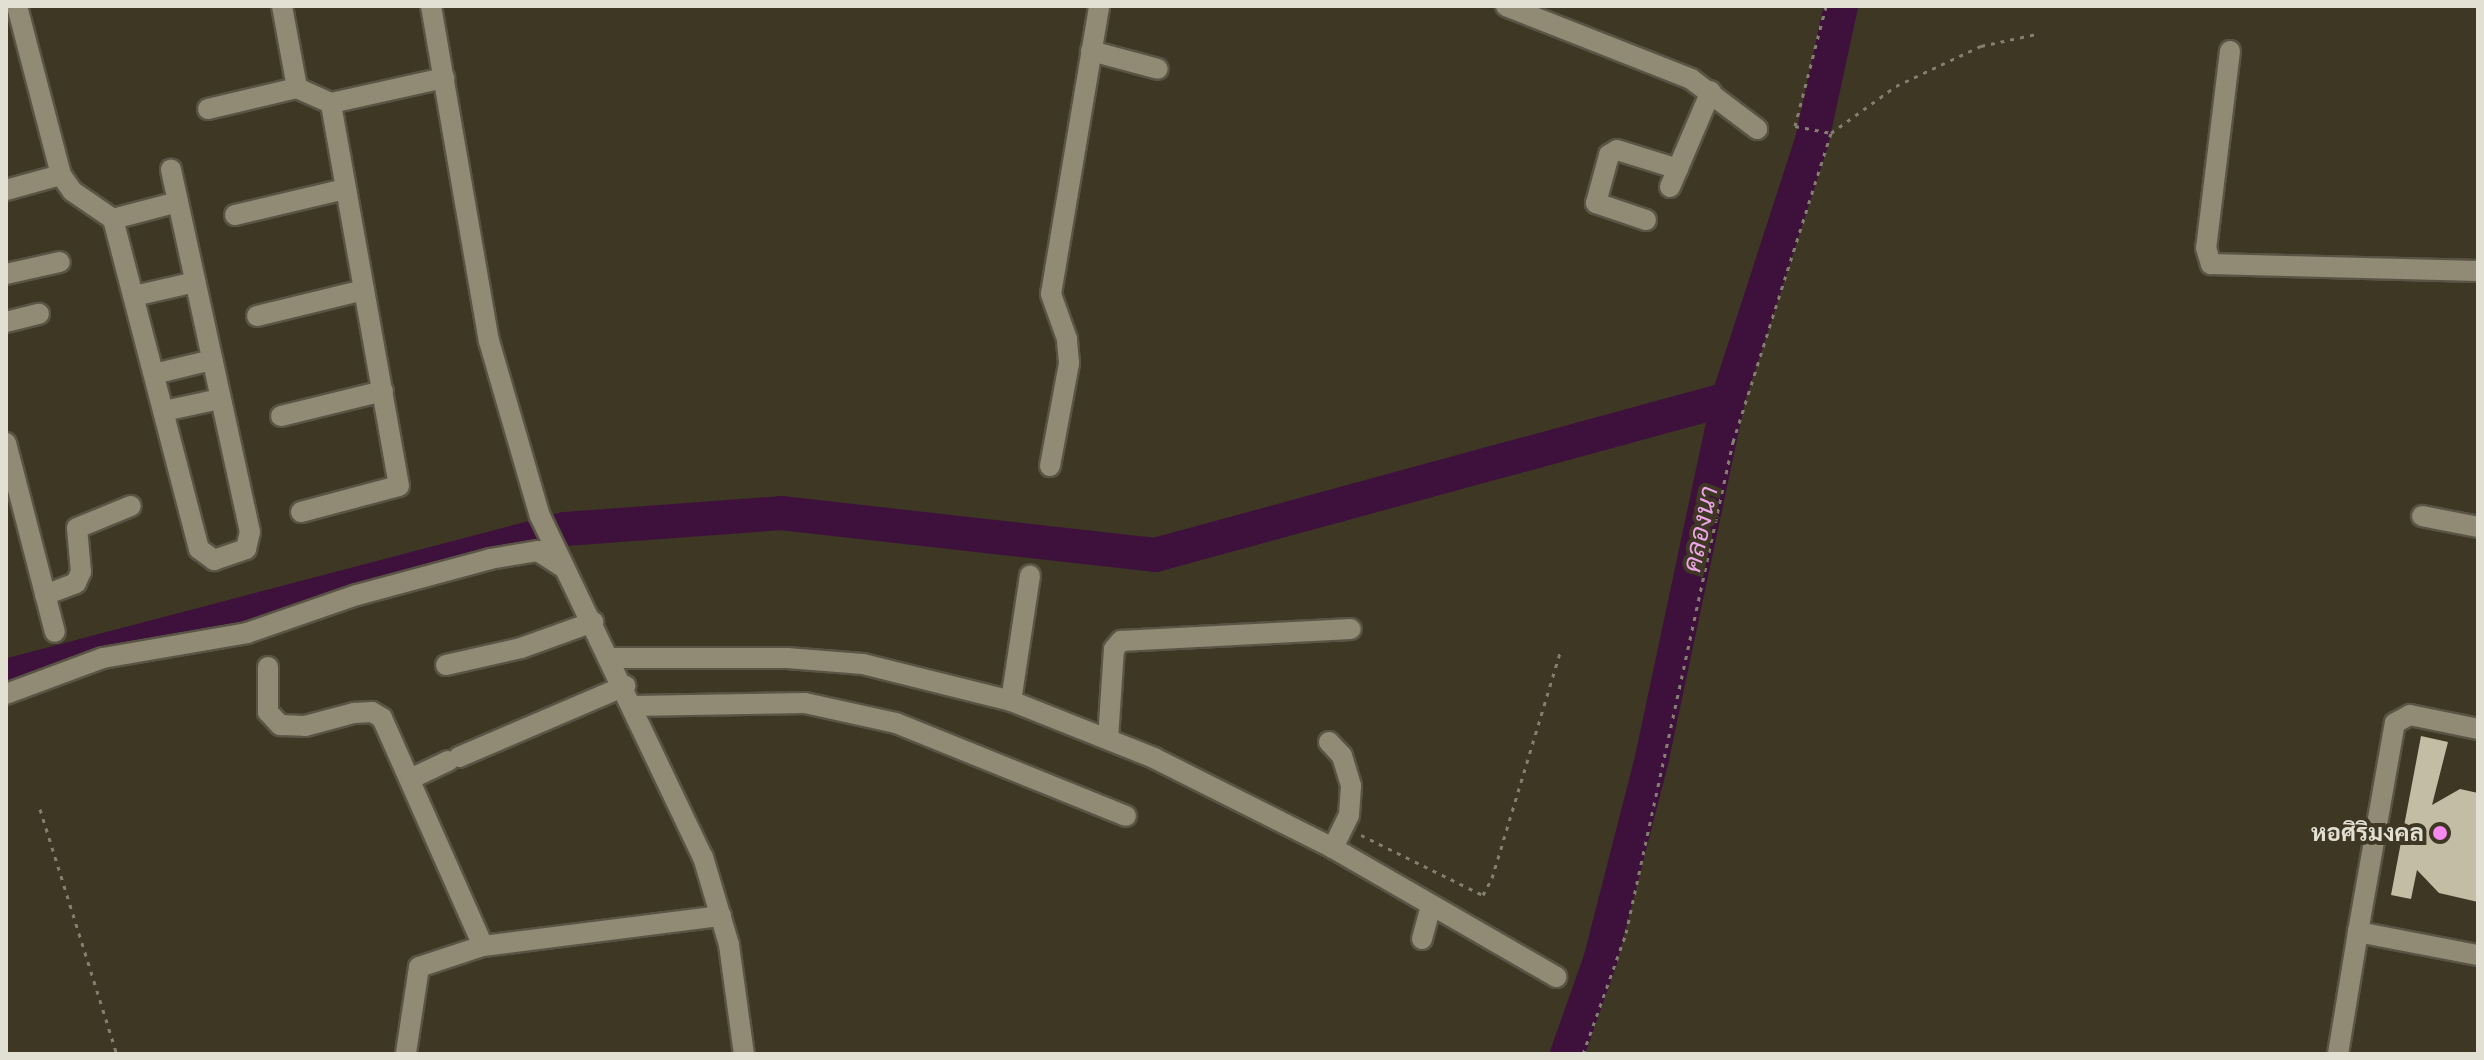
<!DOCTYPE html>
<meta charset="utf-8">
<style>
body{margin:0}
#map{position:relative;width:2484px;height:1060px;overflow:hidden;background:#3d3724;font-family:"PT Sans Narrow",Sarabun,sans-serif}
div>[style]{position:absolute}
.river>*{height:34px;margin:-17px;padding:0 17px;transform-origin:17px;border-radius:17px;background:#3e113c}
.building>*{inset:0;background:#c4bda6}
.path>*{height:3px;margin-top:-1.5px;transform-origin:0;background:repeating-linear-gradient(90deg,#847f6f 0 4px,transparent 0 10px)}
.roads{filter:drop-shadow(2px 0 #595444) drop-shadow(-2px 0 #595444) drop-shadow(0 2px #595444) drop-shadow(0 -2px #595444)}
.minor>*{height:20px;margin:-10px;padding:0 10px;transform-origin:10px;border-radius:10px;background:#918a74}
.dots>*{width:22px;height:22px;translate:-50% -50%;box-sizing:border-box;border:4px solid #3d3724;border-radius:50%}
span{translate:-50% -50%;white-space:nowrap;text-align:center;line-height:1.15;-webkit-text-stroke:8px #3d3724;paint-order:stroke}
.poi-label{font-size:24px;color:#e2dfd3;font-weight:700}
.right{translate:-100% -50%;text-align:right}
.water-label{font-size:26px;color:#eea5e8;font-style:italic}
.frame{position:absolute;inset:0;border:8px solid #e2dfd3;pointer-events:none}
</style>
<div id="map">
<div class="river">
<i style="left:6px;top:676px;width:578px;rotate:-14.73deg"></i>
<i style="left:565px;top:529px;width:217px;rotate:-4.2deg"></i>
<i style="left:781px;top:513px;width:376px;rotate:6.4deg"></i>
<i style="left:1155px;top:555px;width:594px;rotate:-15.23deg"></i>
<i style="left:1567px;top:1054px;width:99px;rotate:-70.5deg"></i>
<i style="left:1600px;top:961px;width:210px;rotate:-75.6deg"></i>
<i style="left:1652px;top:758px;width:367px;rotate:-78deg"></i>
<i style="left:1728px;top:399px;width:272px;rotate:-72deg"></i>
<i style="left:1812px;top:140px;width:137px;rotate:-77.8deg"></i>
</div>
<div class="building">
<i style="clip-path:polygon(2421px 736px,2448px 742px,2432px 805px,2460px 789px,2478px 793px,2478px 902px,2439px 893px,2417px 870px,2411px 899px,2391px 895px)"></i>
</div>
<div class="path">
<i style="left:1826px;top:6px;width:124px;rotate:104.5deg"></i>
<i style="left:1795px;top:126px;width:37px;rotate:11deg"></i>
<i style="left:40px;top:809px;width:257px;rotate:72.6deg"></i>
<i style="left:1361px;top:835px;width:136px;rotate:26.2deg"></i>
<i style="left:1483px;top:895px;width:19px;rotate:-62deg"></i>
<i style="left:1492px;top:878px;width:238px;rotate:-73.2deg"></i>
<i style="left:1583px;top:1054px;width:128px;rotate:-70.4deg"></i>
<i style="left:1626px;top:933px;width:503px;rotate:-77.71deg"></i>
<i style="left:1733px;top:442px;width:324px;rotate:-72.4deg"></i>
<i style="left:1831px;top:133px;width:80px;rotate:-35.9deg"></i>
<i style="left:1896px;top:86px;width:94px;rotate:-25.2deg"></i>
<i style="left:1981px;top:46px;width:56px;rotate:-12.3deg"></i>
</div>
<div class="roads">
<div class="minor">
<i style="left:17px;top:6px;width:175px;rotate:75.4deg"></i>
<i style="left:61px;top:175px;width:19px;rotate:55deg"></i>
<i style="left:72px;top:191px;width:50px;rotate:34.3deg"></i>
<i style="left:113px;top:219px;width:341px;rotate:75.4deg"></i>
<i style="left:199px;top:549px;width:19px;rotate:36deg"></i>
<i style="left:214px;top:560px;width:34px;rotate:-19deg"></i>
<i style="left:246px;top:549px;width:17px;rotate:-77deg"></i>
<i style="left:250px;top:532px;width:371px;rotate:-102.3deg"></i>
<i style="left:282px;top:6px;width:83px;rotate:79.6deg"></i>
<i style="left:297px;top:88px;width:37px;rotate:24deg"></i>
<i style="left:431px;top:6px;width:340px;rotate:80.2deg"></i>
<i style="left:489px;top:341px;width:182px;rotate:73.8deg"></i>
<i style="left:540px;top:516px;width:378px;rotate:64.5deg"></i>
<i style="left:703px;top:857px;width:92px;rotate:73.5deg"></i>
<i style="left:729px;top:945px;width:110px;rotate:82.2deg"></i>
<i style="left:1506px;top:6px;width:199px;rotate:21.5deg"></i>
<i style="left:1691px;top:79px;width:83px;rotate:37.1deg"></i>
<i style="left:1091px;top:51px;width:69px;rotate:15deg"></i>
<i style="left:2230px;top:51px;width:198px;rotate:96.9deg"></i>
<i style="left:2206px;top:248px;width:17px;rotate:73deg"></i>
<i style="left:2211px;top:264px;width:267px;rotate:1.5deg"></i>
<i style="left:208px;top:109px;width:91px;rotate:-13.3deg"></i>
<i style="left:1670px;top:187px;width:104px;rotate:-66.9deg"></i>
<i style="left:6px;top:190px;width:57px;rotate:-15.3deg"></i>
<i style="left:235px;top:215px;width:113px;rotate:-13.3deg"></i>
<i style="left:113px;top:219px;width:67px;rotate:-14.7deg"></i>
<i style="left:1646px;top:220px;width:53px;rotate:-161.2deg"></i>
<i style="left:1596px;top:203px;width:50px;rotate:-74.8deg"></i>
<i style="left:1609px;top:155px;width:9px;rotate:-32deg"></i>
<i style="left:1617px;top:150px;width:64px;rotate:17.3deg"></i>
<i style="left:6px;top:274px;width:55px;rotate:-12.5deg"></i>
<i style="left:134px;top:296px;width:63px;rotate:-12.9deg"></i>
<i style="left:257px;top:316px;width:110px;rotate:-13.7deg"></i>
<i style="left:6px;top:322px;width:34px;rotate:-14deg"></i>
<i style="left:154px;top:374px;width:60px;rotate:-13.6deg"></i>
<i style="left:164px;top:411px;width:57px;rotate:-12.1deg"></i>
<i style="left:281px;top:416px;width:105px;rotate:-13.8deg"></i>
<i style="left:6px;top:443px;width:195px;rotate:75.5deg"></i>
<i style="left:1050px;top:466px;width:105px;rotate:-79.5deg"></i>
<i style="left:1069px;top:363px;width:24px;rotate:-95deg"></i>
<i style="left:1067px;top:339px;width:48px;rotate:-109.6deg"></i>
<i style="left:1051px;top:294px;width:292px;rotate:-80.5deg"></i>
<i style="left:301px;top:512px;width:101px;rotate:-14.9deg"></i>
<i style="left:399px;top:486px;width:389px;rotate:-100.1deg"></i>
<i style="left:331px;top:103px;width:116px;rotate:-12.5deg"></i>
<i style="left:2422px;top:516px;width:57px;rotate:11.1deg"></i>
<i style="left:45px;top:595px;width:33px;rotate:-21deg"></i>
<i style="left:76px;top:583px;width:12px;rotate:-66deg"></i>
<i style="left:81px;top:572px;width:44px;rotate:-95.2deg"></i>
<i style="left:77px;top:528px;width:58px;rotate:-22.2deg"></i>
<i style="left:612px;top:658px;width:175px"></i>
<i style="left:787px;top:658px;width:76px;rotate:4.5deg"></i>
<i style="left:863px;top:664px;width:153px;rotate:14deg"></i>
<i style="left:1011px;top:701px;width:154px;rotate:21.7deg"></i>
<i style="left:1154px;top:758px;width:200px;rotate:26.7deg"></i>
<i style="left:1333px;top:848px;width:258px;rotate:30deg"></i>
<i style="left:446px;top:665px;width:77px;rotate:-12.8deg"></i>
<i style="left:521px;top:648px;width:77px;rotate:-19.9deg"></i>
<i style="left:268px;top:667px;width:45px;rotate:90deg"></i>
<i style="left:268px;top:712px;width:18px;rotate:47deg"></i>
<i style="left:280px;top:725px;width:25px;rotate:2deg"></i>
<i style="left:305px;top:726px;width:51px;rotate:-14.9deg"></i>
<i style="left:354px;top:713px;width:18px;rotate:-3deg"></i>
<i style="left:372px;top:712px;width:12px;rotate:31deg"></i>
<i style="left:382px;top:718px;width:249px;rotate:66.1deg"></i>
<i style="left:483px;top:946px;width:240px;rotate:-7.2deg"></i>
<i style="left:6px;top:694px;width:103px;rotate:-20.4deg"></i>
<i style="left:103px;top:658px;width:146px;rotate:-9.8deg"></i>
<i style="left:247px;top:633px;width:116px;rotate:-19.1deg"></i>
<i style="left:357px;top:595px;width:138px;rotate:-15.1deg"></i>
<i style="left:490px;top:559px;width:49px;rotate:-9.5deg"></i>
<i style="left:538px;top:551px;width:30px;rotate:33deg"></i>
<i style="left:1011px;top:701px;width:127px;rotate:-81.4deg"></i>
<i style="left:633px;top:706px;width:172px;rotate:-1deg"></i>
<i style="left:805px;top:703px;width:93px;rotate:12.4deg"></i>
<i style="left:896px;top:723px;width:248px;rotate:22deg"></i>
<i style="left:1108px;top:739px;width:90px;rotate:-86.2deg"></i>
<i style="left:1114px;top:649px;width:11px;rotate:-49deg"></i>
<i style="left:1121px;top:641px;width:230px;rotate:-3deg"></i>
<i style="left:1329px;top:742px;width:19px;rotate:47deg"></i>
<i style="left:1342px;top:756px;width:31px;rotate:73deg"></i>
<i style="left:1351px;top:786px;width:29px;rotate:94deg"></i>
<i style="left:1349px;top:815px;width:37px;rotate:116deg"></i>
<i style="left:459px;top:757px;width:181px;rotate:-23.2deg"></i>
<i style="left:410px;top:779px;width:42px;rotate:-25.3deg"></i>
<i style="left:2358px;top:932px;width:212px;rotate:-80deg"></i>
<i style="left:2395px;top:723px;width:17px;rotate:-28deg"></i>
<i style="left:2410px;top:715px;width:69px;rotate:11.6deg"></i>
<i style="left:1422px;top:939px;width:35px;rotate:-75deg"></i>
<i style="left:406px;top:1053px;width:87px;rotate:-81.4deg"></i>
<i style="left:419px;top:967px;width:67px;rotate:-18.2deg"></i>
<i style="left:2338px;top:1054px;width:124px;rotate:-80.7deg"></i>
<i style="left:2358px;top:932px;width:122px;rotate:10.9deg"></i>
</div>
</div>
<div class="dots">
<i style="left:2440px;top:833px;background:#f589ee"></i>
</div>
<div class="poi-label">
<span class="right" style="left:2424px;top:833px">หอศิริมงคล</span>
</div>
<div class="water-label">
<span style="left:1700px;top:529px;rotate:-78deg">คลองนา</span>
</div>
<div class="frame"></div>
</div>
